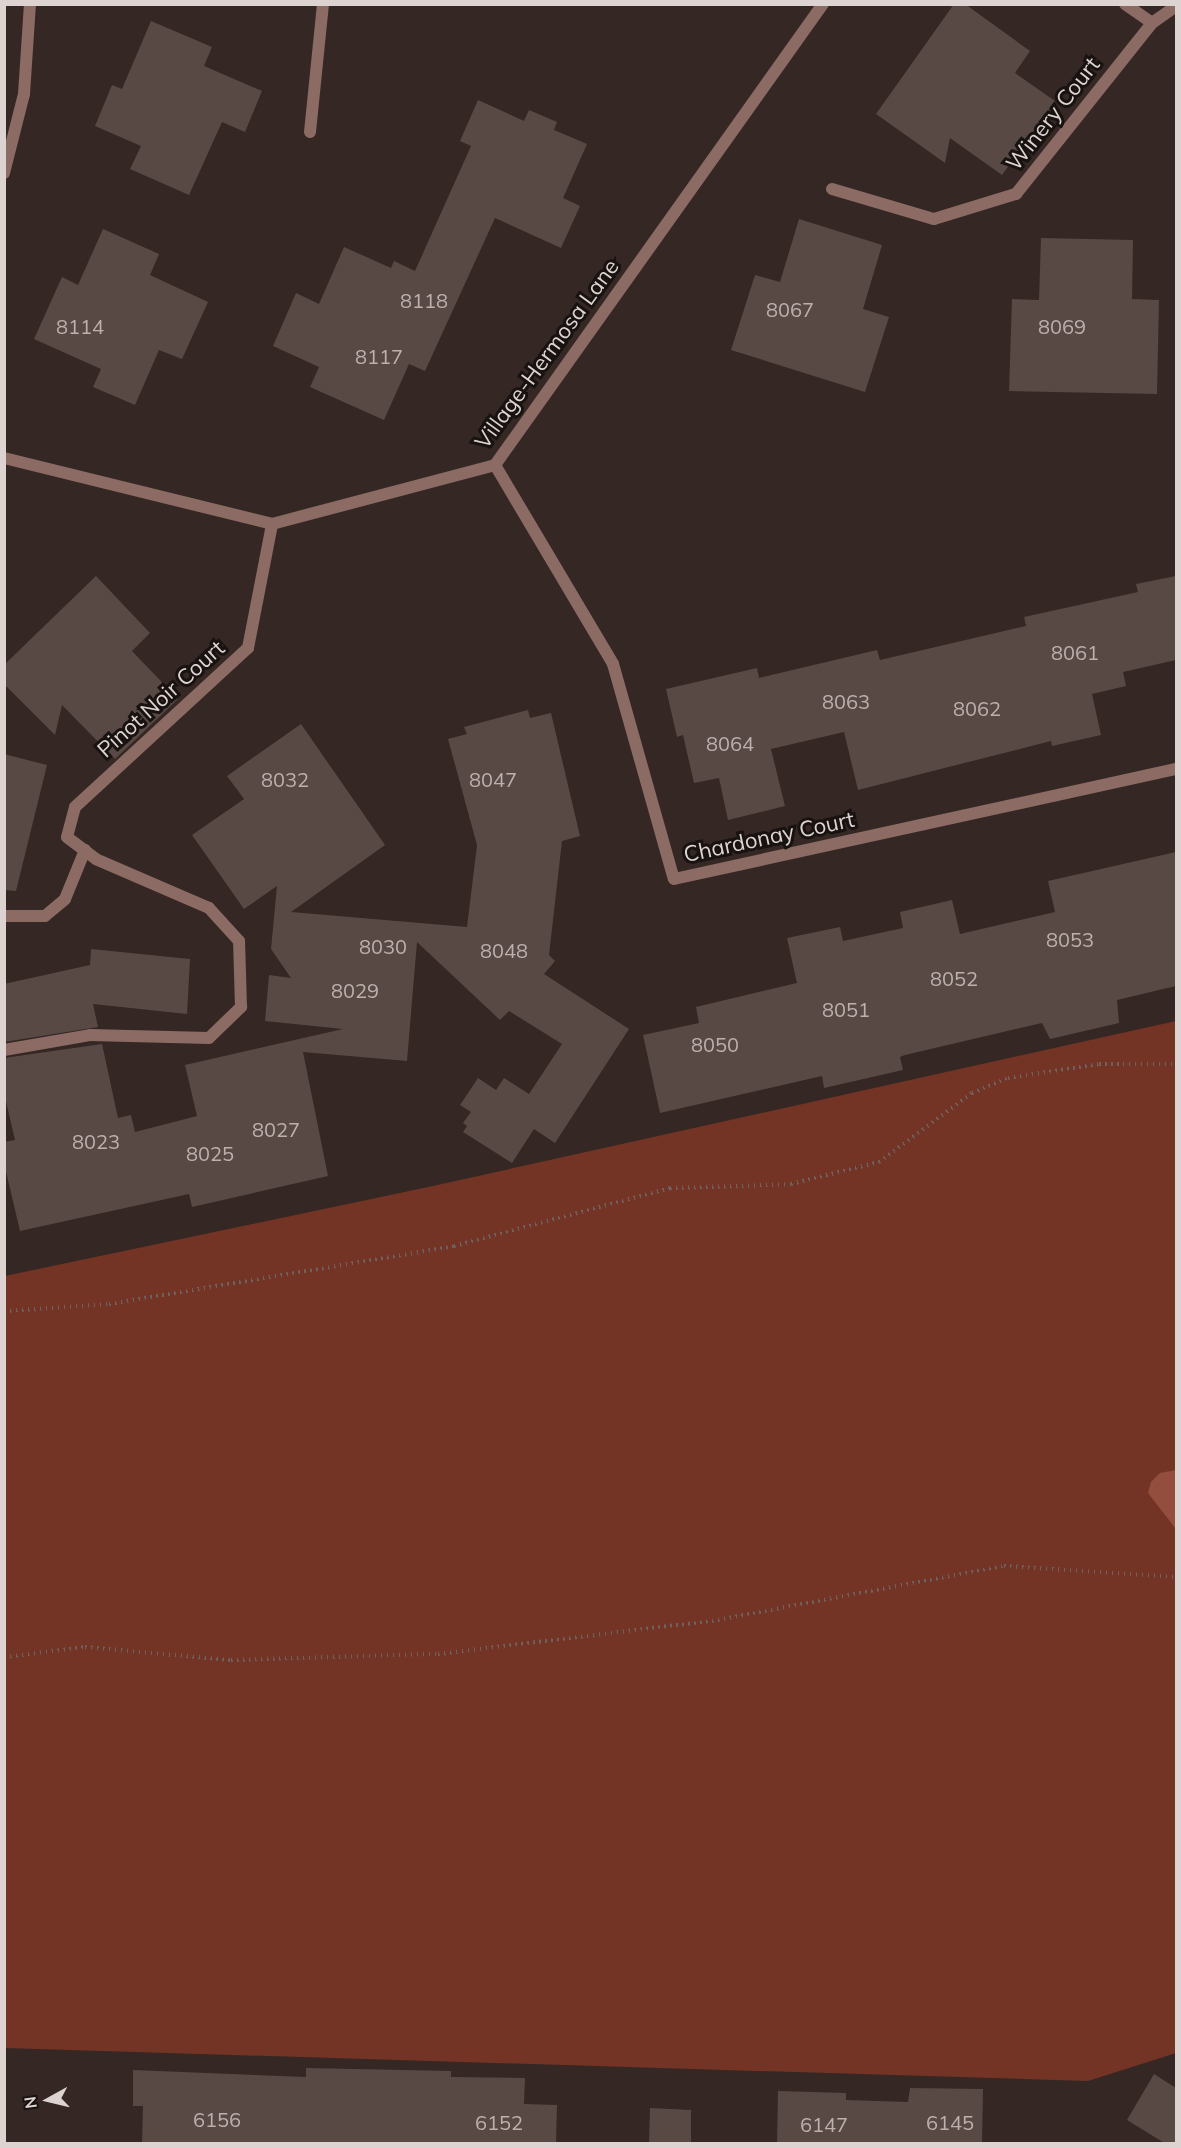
<!DOCTYPE html>
<style>
body{margin:0}
#map{position:relative;width:1181px;height:2148px;overflow:hidden;background:#352724;font-family:Mulish,sans-serif}
div>[style]{position:absolute}
.green>*{inset:0;background:#743425}
.water>*{inset:0;background:#934e3e}
.building>*{inset:0;background:#594945}
.path>*{height:4px;margin-top:-2px;transform-origin:0;background:repeating-linear-gradient(90deg,#6e615f 0 1.5px,transparent 0 6px)}
.minor>*{height:12px;margin:-6px;padding:0 6px;transform-origin:6px;border-radius:6px;background:#8b6b63}
.tertiary>*{height:12px;margin:-6px;padding:0 6px;transform-origin:6px;border-radius:6px;background:#8b6b63}
span{translate:-50% -50%;white-space:nowrap;text-align:center;line-height:1.15;-webkit-text-stroke:6px #181210;paint-order:stroke}
.number-label{font-size:20px;color:#bcb1af}
.number-label span{-webkit-text-stroke-width:0}
.street-label{font-size:22px;color:#ddd4d2}
.frame{position:absolute;inset:0;border:6px solid #ddd4d2;pointer-events:none}
.north{position:absolute;left:18px;top:2070px;width:60px;height:60px;-webkit-text-stroke:4px #181210;paint-order:stroke;rotate:262deg;font-size:16px;font-weight:700;line-height:24px;text-align:center;color:#ddd4d2}
.north::after{content:'';display:block;margin:auto;width:21px;height:27px;background:#ddd4d2;clip-path:polygon(50% 0,100% 100%,50% 72%,0 100%)}
</style>
<div id="map">
<div class="green">
<i style="clip-path:polygon(1176px 1021px,1176px 2053px,1088px 2081px,5px 2048px,5px 1276px,433px 1186px)"></i>
</div>
<div class="water">
<i style="clip-path:polygon(1176px 1470px,1176px 1529px,1148px 1493px,1151px 1482px,1160px 1473px)"></i>
</div>
<div class="building">
<i style="clip-path:polygon(954px 4px,965px 4px,1030px 51px,1015px 73px,1055px 101px,1002px 175px,950px 138px,945px 163px,876px 114px)"></i>
<i style="clip-path:polygon(151px 21px,212px 47px,204px 66px,262px 91px,245px 132px,222px 122px,189px 195px,130px 169px,141px 146px,95px 126px,112px 85px,122px 89px)"></i>
<i style="clip-path:polygon(478px 100px,524px 121px,529px 110px,557px 122px,554px 130px,587px 144px,563px 198px,580px 206px,561px 248px,495px 218px,425px 371px,409px 364px,384px 420px,310px 387px,319px 367px,273px 346px,296px 293px,319px 304px,344px 247px,391px 268px,394px 261px,415px 271px,471px 146px,460px 141px)"></i>
<i style="clip-path:polygon(799px 219px,882px 245px,863px 309px,889px 317px,865px 392px,731px 350px,755px 275px,780px 282px)"></i>
<i style="clip-path:polygon(103px 229px,159px 254px,150px 275px,208px 302px,182px 359px,159px 350px,135px 405px,93px 387px,101px 369px,34px 339px,62px 277px,78px 285px)"></i>
<i style="clip-path:polygon(1041px 238px,1133px 240px,1132px 299px,1159px 300px,1157px 394px,1009px 391px,1012px 299px,1039px 300px)"></i>
<i style="clip-path:polygon(96px 576px,150px 633px,132px 651px,178px 699px,115px 759px,62px 705px,55px 735px,4px 684px,4px 665px)"></i>
<i style="clip-path:polygon(1176px 576px,1176px 660px,1123px 672px,1126px 686px,1092px 694px,1101px 735px,1052px 746px,1051px 741px,858px 790px,844px 732px,771px 749px,785px 806px,728px 820px,719px 778px,694px 783px,683px 735px,677px 737px,666px 689px,757px 668px,759px 678px,877px 650px,880px 660px,1026px 626px,1024px 617px,1138px 592px,1136px 584px)"></i>
<i style="clip-path:polygon(528px 710px,530px 718px,551px 713px,580px 836px,562px 841px,549px 955px,555px 961px,544px 974px,629px 1029px,555px 1143px,534px 1129px,512px 1163px,463px 1132px,467px 1126px,463px 1123px,471px 1112px,460px 1105px,478px 1078px,496px 1090px,504px 1078px,529px 1094px,562px 1044px,509px 1011px,500px 1020px,417px 942px,407px 1061px,303px 1052px,328px 1176px,192px 1207px,189px 1194px,20px 1231px,4px 1163px,4px 1142px,15px 1140px,4px 1093px,4px 1058px,102px 1044px,118px 1118px,131px 1115px,135px 1132px,197px 1116px,185px 1065px,343px 1029px,265px 1021px,269px 975px,291px 978px,271px 949px,277px 886px,244px 909px,192px 835px,244px 799px,227px 776px,301px 724px,385px 845px,291px 912px,467px 927px,477px 845px,448px 739px,467px 734px,464px 727px)"></i>
<i style="clip-path:polygon(4px 754px,47px 765px,16px 891px,4px 890px)"></i>
<i style="clip-path:polygon(1176px 852px,1176px 986px,1117px 1000px,1119px 1023px,1050px 1039px,1042px 1023px,905px 1055px,900px 1057px,903px 1070px,824px 1088px,822px 1076px,660px 1113px,643px 1035px,699px 1023px,696px 1007px,797px 983px,787px 938px,840px 927px,843px 941px,903px 928px,900px 912px,952px 900px,960px 934px,1055px 912px,1048px 881px)"></i>
<i style="clip-path:polygon(91px 949px,190px 959px,187px 1014px,93px 1004px,98px 1027px,4px 1042px,4px 984px,90px 965px)"></i>
<i style="clip-path:polygon(306px 2068px,451px 2071px,451px 2077px,525px 2078px,524px 2104px,557px 2105px,556px 2144px,142px 2144px,143px 2106px,133px 2106px,133px 2070px,306px 2077px)"></i>
<i style="clip-path:polygon(1154px 2074px,1176px 2088px,1176px 2144px,1166px 2144px,1127px 2120px)"></i>
<i style="clip-path:polygon(910px 2088px,983px 2089px,982px 2144px,777px 2144px,778px 2091px,846px 2093px,846px 2100px,908px 2102px)"></i>
<i style="clip-path:polygon(650px 2108px,691px 2110px,691px 2144px,649px 2144px)"></i>
</div>
<div class="path">
<i style="left:4px;top:1311px;width:105px;rotate:-3.8deg"></i>
<i style="left:109px;top:1304px;width:350px;rotate:-9.5deg"></i>
<i style="left:454px;top:1246px;width:224px;rotate:-15deg"></i>
<i style="left:670px;top:1188px;width:121px;rotate:-1.9deg"></i>
<i style="left:791px;top:1184px;width:91px;rotate:-14deg"></i>
<i style="left:879px;top:1162px;width:116px;rotate:-36.6deg"></i>
<i style="left:972px;top:1093px;width:39px;rotate:-23deg"></i>
<i style="left:1008px;top:1078px;width:92px;rotate:-8.7deg"></i>
<i style="left:1099px;top:1064px;width:77px"></i>
<i style="left:4px;top:1657px;width:82px;rotate:-7deg"></i>
<i style="left:85px;top:1647px;width:147px;rotate:5.1deg"></i>
<i style="left:231px;top:1660px;width:207px;rotate:-1.7deg"></i>
<i style="left:438px;top:1654px;width:276px;rotate:-6.9deg"></i>
<i style="left:712px;top:1621px;width:297px;rotate:-10.7deg"></i>
<i style="left:1004px;top:1566px;width:172px;rotate:3.7deg"></i>
</div>
<div class="minor">
<i style="left:1125px;top:4px;width:33px;rotate:35deg"></i>
<i style="left:310px;top:132px;width:129px;rotate:-84.2deg"></i>
<i style="left:832px;top:189px;width:106px;rotate:16.4deg"></i>
<i style="left:934px;top:219px;width:86px;rotate:-17deg"></i>
<i style="left:1016px;top:194px;width:218px;rotate:-51.5deg"></i>
<i style="left:1152px;top:23px;width:29px;rotate:-35deg"></i>
<i style="left:4px;top:458px;width:276px;rotate:13.8deg"></i>
<i style="left:272px;top:524px;width:231px;rotate:-14.8deg"></i>
<i style="left:495px;top:465px;width:566px;rotate:-54.57deg"></i>
<i style="left:495px;top:465px;width:231px;rotate:59.3deg"></i>
<i style="left:613px;top:664px;width:223px;rotate:74.2deg"></i>
<i style="left:674px;top:879px;width:514px;rotate:-12.36deg"></i>
<i style="left:4px;top:916px;width:41px"></i>
<i style="left:45px;top:916px;width:26px;rotate:-40deg"></i>
<i style="left:65px;top:899px;width:53px;rotate:-67.8deg"></i>
<i style="left:4px;top:1050px;width:87px;rotate:-9.9deg"></i>
<i style="left:90px;top:1035px;width:119px;rotate:1.4deg"></i>
<i style="left:209px;top:1038px;width:45px;rotate:-44.1deg"></i>
<i style="left:241px;top:1007px;width:66px;rotate:-91.7deg"></i>
<i style="left:239px;top:941px;width:45px;rotate:-132.3deg"></i>
<i style="left:209px;top:908px;width:123px;rotate:-156.6deg"></i>
<i style="left:96px;top:859px;width:36px;rotate:-143deg"></i>
<i style="left:67px;top:837px;width:31px;rotate:-75deg"></i>
<i style="left:75px;top:807px;width:235px;rotate:-42.6deg"></i>
<i style="left:248px;top:648px;width:126px;rotate:-79deg"></i>
</div>
<div class="tertiary">
<i style="left:4px;top:173px;width:81px;rotate:-75.8deg"></i>
<i style="left:24px;top:94px;width:90px;rotate:-86.2deg"></i>
</div>
<div class="number-label">
<span style="left:424px;top:300px">8118</span>
<span style="left:790px;top:309px">8067</span>
<span style="left:80px;top:326px">8114</span>
<span style="left:1062px;top:326px">8069</span>
<span style="left:379px;top:356px">8117</span>
<span style="left:1075px;top:652px">8061</span>
<span style="left:846px;top:701px">8063</span>
<span style="left:977px;top:708px">8062</span>
<span style="left:730px;top:743px">8064</span>
<span style="left:285px;top:779px">8032</span>
<span style="left:493px;top:779px">8047</span>
<span style="left:1070px;top:939px">8053</span>
<span style="left:383px;top:946px">8030</span>
<span style="left:504px;top:950px">8048</span>
<span style="left:954px;top:978px">8052</span>
<span style="left:355px;top:990px">8029</span>
<span style="left:846px;top:1009px">8051</span>
<span style="left:715px;top:1044px">8050</span>
<span style="left:276px;top:1129px">8027</span>
<span style="left:96px;top:1141px">8023</span>
<span style="left:210px;top:1153px">8025</span>
<span style="left:217px;top:2119px">6156</span>
<span style="left:499px;top:2122px">6152</span>
<span style="left:950px;top:2122px">6145</span>
<span style="left:824px;top:2124px">6147</span>
</div>
<div class="street-label">
<span style="left:1053px;top:114px;rotate:-52deg">Winery Court</span>
<span style="left:547px;top:354px;rotate:-54deg">Village-Hermosa Lane</span>
<span style="left:161px;top:699px;rotate:-42deg">Pinot Noir Court</span>
<span style="left:769px;top:837px;rotate:-12deg">Chardonay Court</span>
</div>
<div class="frame"></div>
<div class="north">N</div>
</div>
